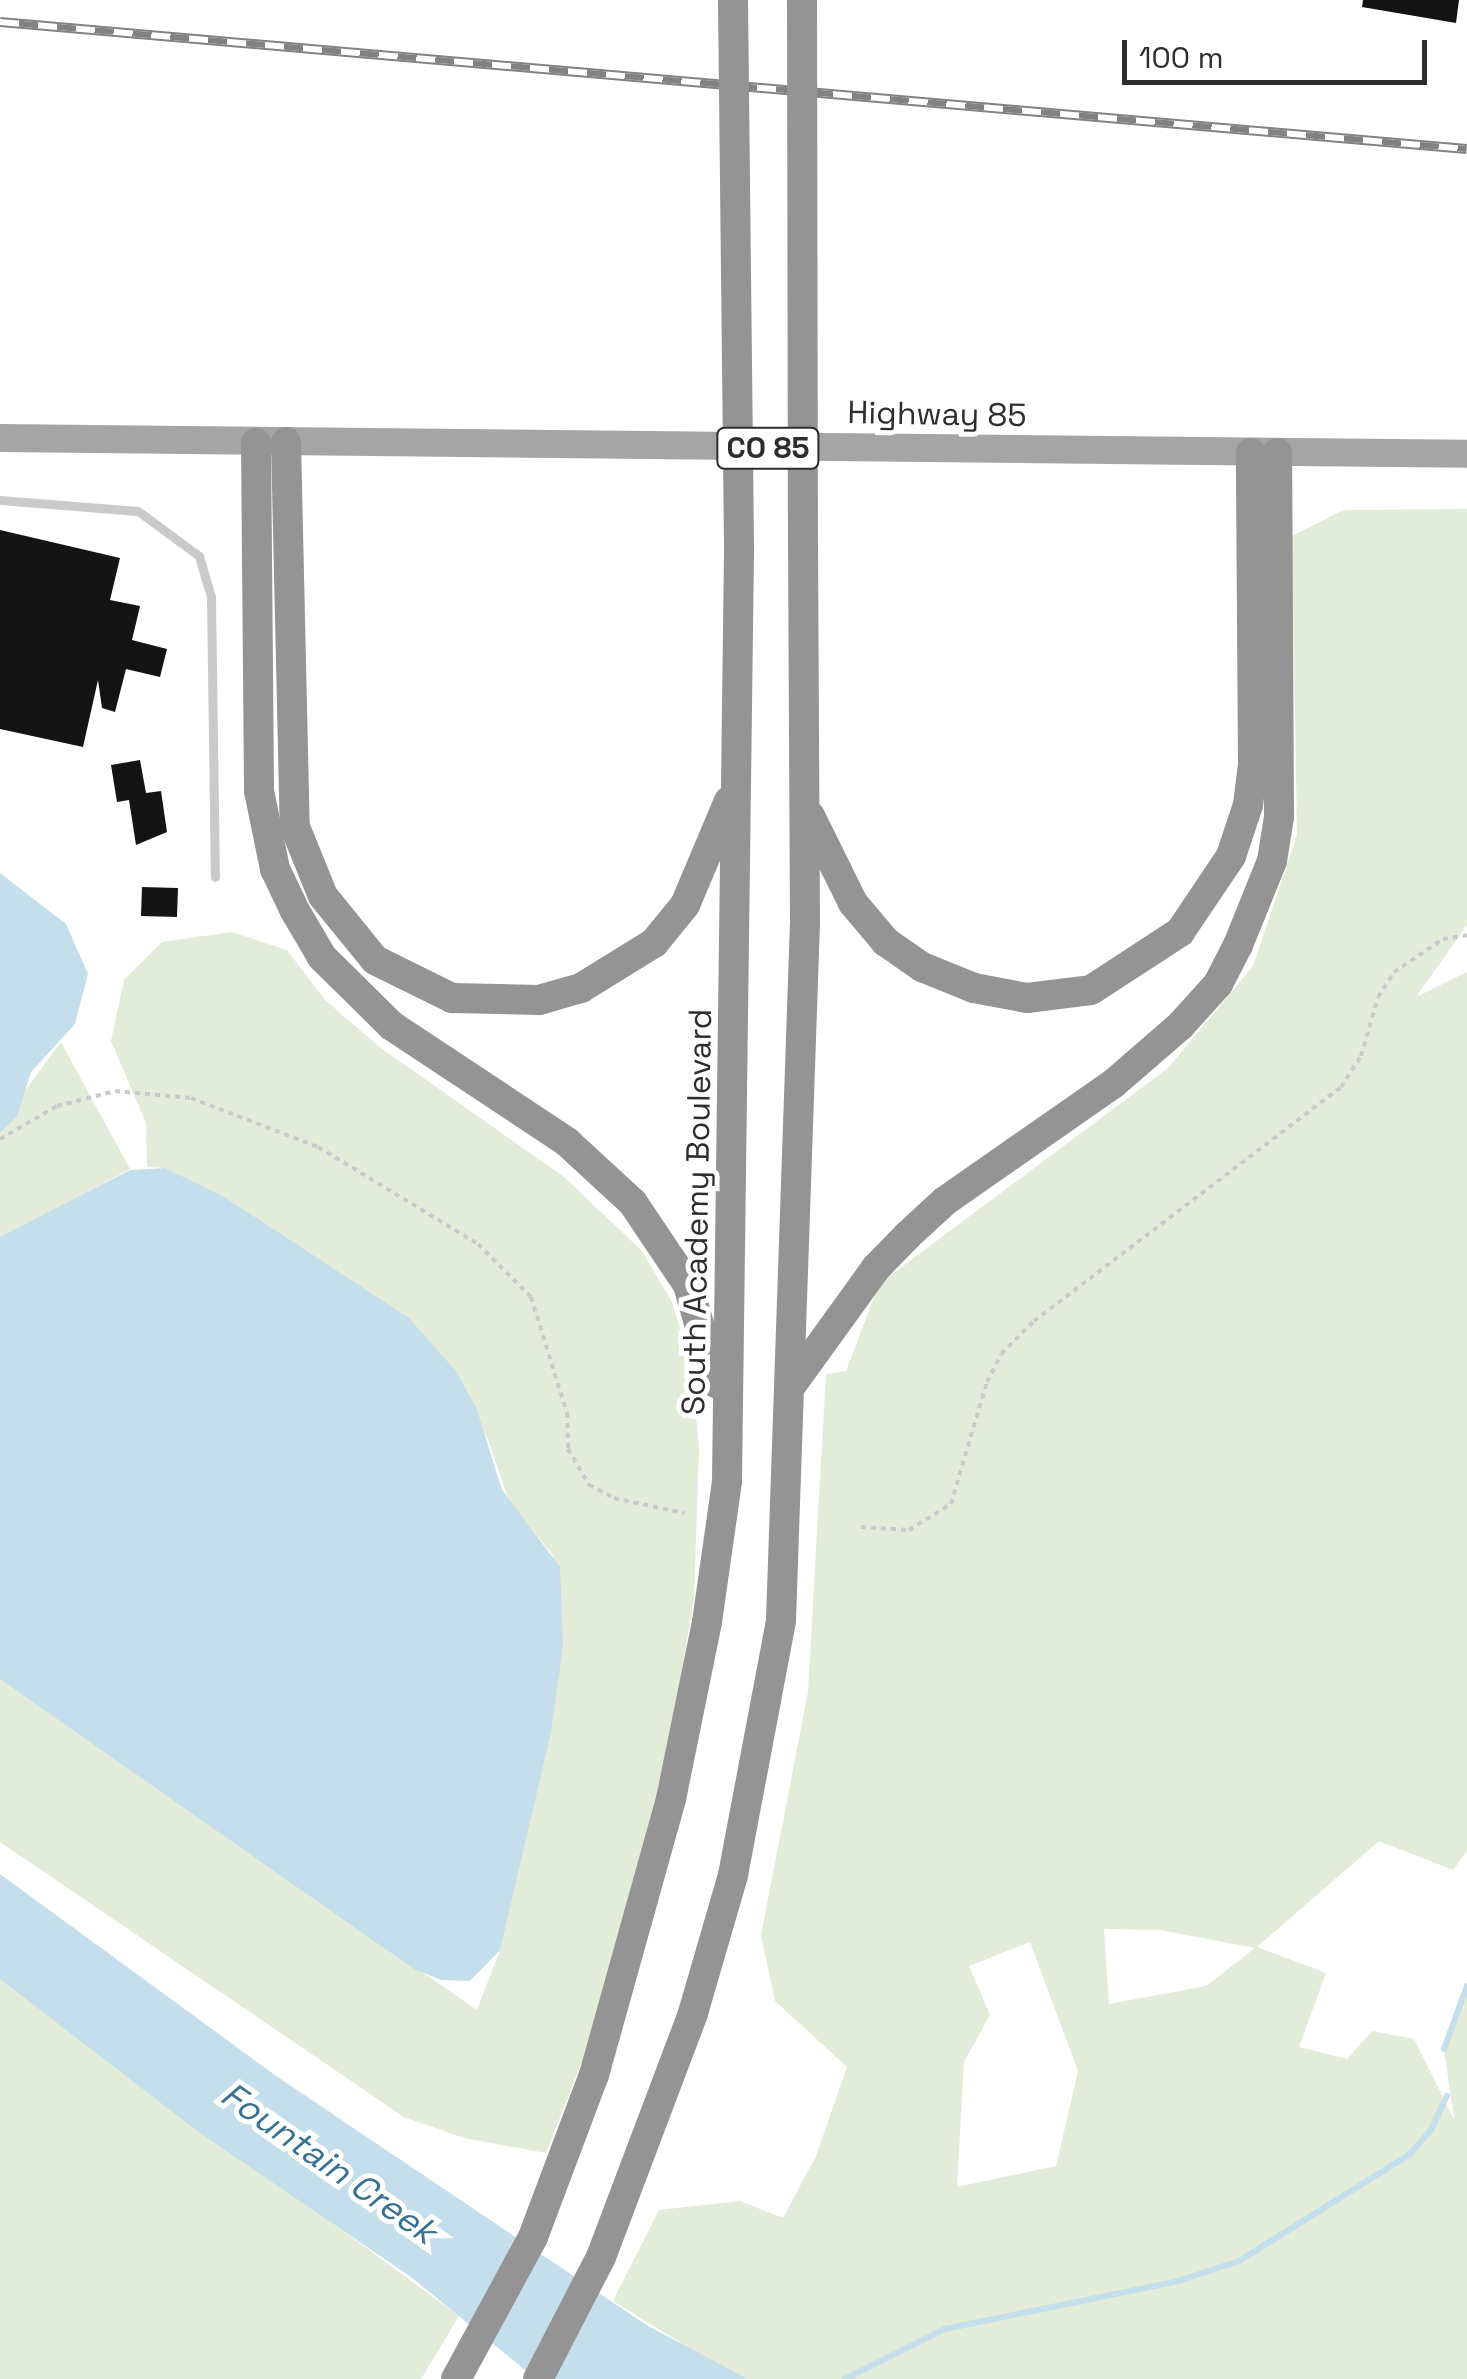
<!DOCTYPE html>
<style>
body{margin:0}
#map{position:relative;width:1467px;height:2379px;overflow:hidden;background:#fff;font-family:"Space Grotesk",sans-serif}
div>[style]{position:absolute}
.green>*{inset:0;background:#e3ebd9}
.water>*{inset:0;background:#c4deec}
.stream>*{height:6px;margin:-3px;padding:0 3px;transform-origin:3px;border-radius:3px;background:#c4deec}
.building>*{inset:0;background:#141414}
.path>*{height:4px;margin-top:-2px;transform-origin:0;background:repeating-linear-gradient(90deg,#cacaca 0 5px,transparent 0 10px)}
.service>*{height:9px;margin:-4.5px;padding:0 4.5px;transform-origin:4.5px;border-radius:4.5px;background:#cacaca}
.primary>*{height:28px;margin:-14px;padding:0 14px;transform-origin:14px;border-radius:14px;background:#a5a5a5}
.motorway>*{height:30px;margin:-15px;padding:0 15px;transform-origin:15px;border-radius:15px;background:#949494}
.rail>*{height:10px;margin-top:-5px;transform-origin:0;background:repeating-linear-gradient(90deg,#fff 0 19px,#828282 0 38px);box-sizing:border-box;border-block:2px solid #828282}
.motorway-bridge>*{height:30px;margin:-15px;padding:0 15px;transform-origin:15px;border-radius:15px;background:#949494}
span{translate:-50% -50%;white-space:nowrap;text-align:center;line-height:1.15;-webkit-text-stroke:10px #fff;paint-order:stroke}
.shield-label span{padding:2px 8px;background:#fff;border:2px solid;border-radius:8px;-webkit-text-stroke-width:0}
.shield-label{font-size:30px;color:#2d2d2d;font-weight:700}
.street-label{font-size:32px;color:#2d2d2d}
.water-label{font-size:35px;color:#387191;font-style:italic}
.scale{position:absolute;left:1122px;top:40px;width:305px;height:45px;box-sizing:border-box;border:5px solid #2d2d2d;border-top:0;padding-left:12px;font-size:30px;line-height:35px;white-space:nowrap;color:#2d2d2d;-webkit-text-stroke:8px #fff;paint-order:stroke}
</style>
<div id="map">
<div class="green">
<i style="clip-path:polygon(evenodd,1467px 509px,1467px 925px,1416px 997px,1467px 972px,1467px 1851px,1453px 1870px,1379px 1841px,1257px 1947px,1326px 1973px,1299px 2047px,1347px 2059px,1372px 2031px,1414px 2039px,1454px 2119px,1444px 2049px,1467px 1986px,1467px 2379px,739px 2379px,613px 2301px,659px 2210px,740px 2201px,783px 2218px,816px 2156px,847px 2067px,775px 2001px,761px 1935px,808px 1692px,826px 1374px,846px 1371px,879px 1284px,1168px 1068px,1253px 966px,1297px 835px,1292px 536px,1343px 510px,1467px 509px,1104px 1929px,1160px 1930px,1255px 1948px,1206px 1986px,1109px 2004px,1104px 1929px,1467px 509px,1030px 1942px,1078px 2071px,1056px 2166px,957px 2187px,964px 2062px,990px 2015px,969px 1966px,1030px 1942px)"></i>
<i style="clip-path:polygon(232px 932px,287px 950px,325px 1000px,381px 1048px,564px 1177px,642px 1251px,672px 1302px,692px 1368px,699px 1450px,694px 1598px,659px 1807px,606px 2001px,546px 2153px,464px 2138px,404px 2117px,0 1842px,0 1679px,477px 2010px,500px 1950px,553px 1555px,510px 1504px,487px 1437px,351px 1281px,223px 1196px,165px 1168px,147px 1167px,146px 1123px,111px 1041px,124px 980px,162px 942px)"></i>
<i style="clip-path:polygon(61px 1042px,130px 1169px,0 1239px,0 1124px)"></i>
<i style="clip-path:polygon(0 1979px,459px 2316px,421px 2379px,0 2379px)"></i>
</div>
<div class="water">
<i style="clip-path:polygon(0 873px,66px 924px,88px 974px,75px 1024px,31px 1072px,17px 1116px,0 1133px)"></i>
<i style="clip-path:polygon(165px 1168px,223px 1196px,409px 1318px,455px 1370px,476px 1407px,502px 1490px,560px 1567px,563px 1645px,551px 1732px,500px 1950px,470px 1981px,441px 1980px,414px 1969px,0 1679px,0 1237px,130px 1170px)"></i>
<i style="clip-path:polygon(0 1874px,279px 2078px,648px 2326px,748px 2379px,536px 2379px,411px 2277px,200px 2133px,0 1979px)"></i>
</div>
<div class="stream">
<i style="left:1444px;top:2049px;width:67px;rotate:-69.9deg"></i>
<i style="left:845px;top:2379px;width:112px;rotate:-26.6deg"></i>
<i style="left:945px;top:2329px;width:238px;rotate:-11.6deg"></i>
<i style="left:1178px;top:2281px;width:64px;rotate:-18.2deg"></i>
<i style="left:1239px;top:2261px;width:202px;rotate:-32deg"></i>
<i style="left:1410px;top:2154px;width:32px;rotate:-49deg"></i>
<i style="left:1431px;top:2130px;width:38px;rotate:-65deg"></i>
</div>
<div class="building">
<i style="clip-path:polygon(1363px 0,1459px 0,1456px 23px,1362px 7px)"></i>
<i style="clip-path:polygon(0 530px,120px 558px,110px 600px,140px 606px,132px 640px,167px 649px,160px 677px,126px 669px,115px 712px,102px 708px,98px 680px,83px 747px,0 729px)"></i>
<i style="clip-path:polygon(140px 760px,146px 793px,161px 791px,167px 832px,136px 845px,129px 800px,117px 802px,111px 765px)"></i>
<i style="clip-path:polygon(142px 887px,178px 888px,177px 917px,141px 916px)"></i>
</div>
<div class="path">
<i style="left:0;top:1139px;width:66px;rotate:-30.1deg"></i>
<i style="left:57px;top:1106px;width:60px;rotate:-14.5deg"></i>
<i style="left:115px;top:1091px;width:76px;rotate:5.3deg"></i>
<i style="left:191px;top:1098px;width:136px;rotate:21.1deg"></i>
<i style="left:318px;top:1147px;width:187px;rotate:31.2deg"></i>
<i style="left:478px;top:1244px;width:75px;rotate:45deg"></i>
<i style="left:531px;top:1297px;width:121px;rotate:72.8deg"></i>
<i style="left:567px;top:1413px;width:36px;rotate:88deg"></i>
<i style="left:568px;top:1449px;width:42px;rotate:59.7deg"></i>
<i style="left:589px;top:1485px;width:28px;rotate:27deg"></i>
<i style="left:614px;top:1498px;width:72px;rotate:12.1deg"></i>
<i style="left:861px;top:1527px;width:48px;rotate:3.6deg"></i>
<i style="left:909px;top:1530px;width:49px;rotate:-31.8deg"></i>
<i style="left:951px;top:1504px;width:127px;rotate:-73.6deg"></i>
<i style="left:987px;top:1382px;width:31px;rotate:-63deg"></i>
<i style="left:1001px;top:1354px;width:47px;rotate:-45deg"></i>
<i style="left:1034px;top:1321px;width:386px;rotate:-37.3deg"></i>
<i style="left:1341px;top:1087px;width:37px;rotate:-57deg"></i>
<i style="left:1361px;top:1056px;width:61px;rotate:-73.9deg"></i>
<i style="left:1378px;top:997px;width:30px;rotate:-57deg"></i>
<i style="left:1394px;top:972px;width:59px;rotate:-34deg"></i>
<i style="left:1443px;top:939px;width:24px;rotate:-9deg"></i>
</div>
<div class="service">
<i style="left:0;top:500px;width:138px;rotate:4.6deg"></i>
<i style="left:138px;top:511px;width:76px;rotate:36.4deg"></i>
<i style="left:199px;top:556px;width:43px;rotate:73.7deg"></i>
<i style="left:211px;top:597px;width:280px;rotate:89.2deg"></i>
</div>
<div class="primary">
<i style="left:0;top:438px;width:1467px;rotate:0.62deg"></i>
</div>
<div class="motorway">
<i style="left:286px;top:442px;width:385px;rotate:88.7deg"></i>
<i style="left:295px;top:827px;width:74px;rotate:67.9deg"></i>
<i style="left:323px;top:896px;width:82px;rotate:50.9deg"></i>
<i style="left:375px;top:960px;width:86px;rotate:26.3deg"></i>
<i style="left:452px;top:998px;width:87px;rotate:1.3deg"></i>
<i style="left:539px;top:1000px;width:44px;rotate:-15.9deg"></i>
<i style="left:581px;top:988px;width:86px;rotate:-31.7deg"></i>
<i style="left:654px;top:943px;width:49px;rotate:-50.8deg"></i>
<i style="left:685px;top:905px;width:113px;rotate:-67.1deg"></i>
<i style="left:256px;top:443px;width:348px;rotate:89.5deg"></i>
<i style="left:259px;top:791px;width:80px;rotate:78.4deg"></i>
<i style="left:275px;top:869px;width:47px;rotate:64.5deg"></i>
<i style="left:295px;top:911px;width:53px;rotate:59.6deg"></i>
<i style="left:322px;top:957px;width:98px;rotate:44.6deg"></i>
<i style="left:392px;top:1026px;width:210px;rotate:33.5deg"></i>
<i style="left:567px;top:1142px;width:90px;rotate:42.7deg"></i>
<i style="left:633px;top:1203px;width:99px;rotate:56.1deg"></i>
<i style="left:688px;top:1285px;width:102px;rotate:74.1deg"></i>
<i style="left:810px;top:816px;width:97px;rotate:63.7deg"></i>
<i style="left:853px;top:903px;width:51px;rotate:49.8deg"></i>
<i style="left:886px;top:942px;width:44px;rotate:34.8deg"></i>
<i style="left:922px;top:967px;width:56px;rotate:22deg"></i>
<i style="left:974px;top:988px;width:54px;rotate:10.7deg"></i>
<i style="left:1027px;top:998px;width:64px;rotate:-7.1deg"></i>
<i style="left:1091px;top:990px;width:106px;rotate:-33.1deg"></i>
<i style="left:1180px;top:932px;width:92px;rotate:-56.1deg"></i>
<i style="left:1231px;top:856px;width:54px;rotate:-71.6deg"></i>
<i style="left:1248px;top:805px;width:41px;rotate:-83deg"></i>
<i style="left:1253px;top:764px;width:311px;rotate:-90.4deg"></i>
<i style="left:793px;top:1383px;width:142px;rotate:-54.2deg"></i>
<i style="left:876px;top:1268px;width:46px;rotate:-45.9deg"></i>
<i style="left:908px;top:1235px;width:50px;rotate:-42.6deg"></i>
<i style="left:945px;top:1201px;width:205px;rotate:-34.9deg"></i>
<i style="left:1113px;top:1084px;width:89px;rotate:-40.9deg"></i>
<i style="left:1180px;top:1026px;width:57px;rotate:-47.9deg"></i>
<i style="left:1218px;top:984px;width:44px;rotate:-62.9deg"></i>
<i style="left:1238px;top:945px;width:91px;rotate:-68deg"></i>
<i style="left:1272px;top:861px;width:45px;rotate:-81deg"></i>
<i style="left:1279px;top:817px;width:364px;rotate:-90.3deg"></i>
<i style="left:456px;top:2379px;width:162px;rotate:-61.5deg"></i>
<i style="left:533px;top:2237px;width:173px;rotate:-69.4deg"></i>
<i style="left:594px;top:2075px;width:287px;rotate:-74.4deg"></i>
<i style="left:671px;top:1799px;width:181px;rotate:-78.5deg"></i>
<i style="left:707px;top:1622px;width:142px;rotate:-81.9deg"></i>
<i style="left:727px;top:1481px;width:931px;rotate:-89.26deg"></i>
<i style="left:538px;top:2379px;width:137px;rotate:-62.7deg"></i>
<i style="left:601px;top:2257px;width:261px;rotate:-69.3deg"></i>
<i style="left:693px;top:2013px;width:144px;rotate:-73.8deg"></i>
<i style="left:733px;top:1875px;width:259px;rotate:-79.3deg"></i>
<i style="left:781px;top:1620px;width:697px;rotate:-88.03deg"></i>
<i style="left:805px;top:923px;width:375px;rotate:-90.3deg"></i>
</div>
<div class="rail">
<i style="left:0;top:22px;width:1472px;rotate:4.95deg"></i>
</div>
<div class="motorway-bridge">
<i style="left:733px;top:0;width:550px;rotate:89.37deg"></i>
<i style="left:802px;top:0;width:548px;rotate:89.9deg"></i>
</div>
<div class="shield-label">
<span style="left:768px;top:448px">CO 85</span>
</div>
<div class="street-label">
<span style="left:937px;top:414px;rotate:1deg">Highway 85</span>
<span style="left:697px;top:1212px;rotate:-89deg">South Academy Boulevard</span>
</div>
<div class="water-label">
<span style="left:329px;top:2163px;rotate:35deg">Fountain Creek</span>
</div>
<div class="scale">100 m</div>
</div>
